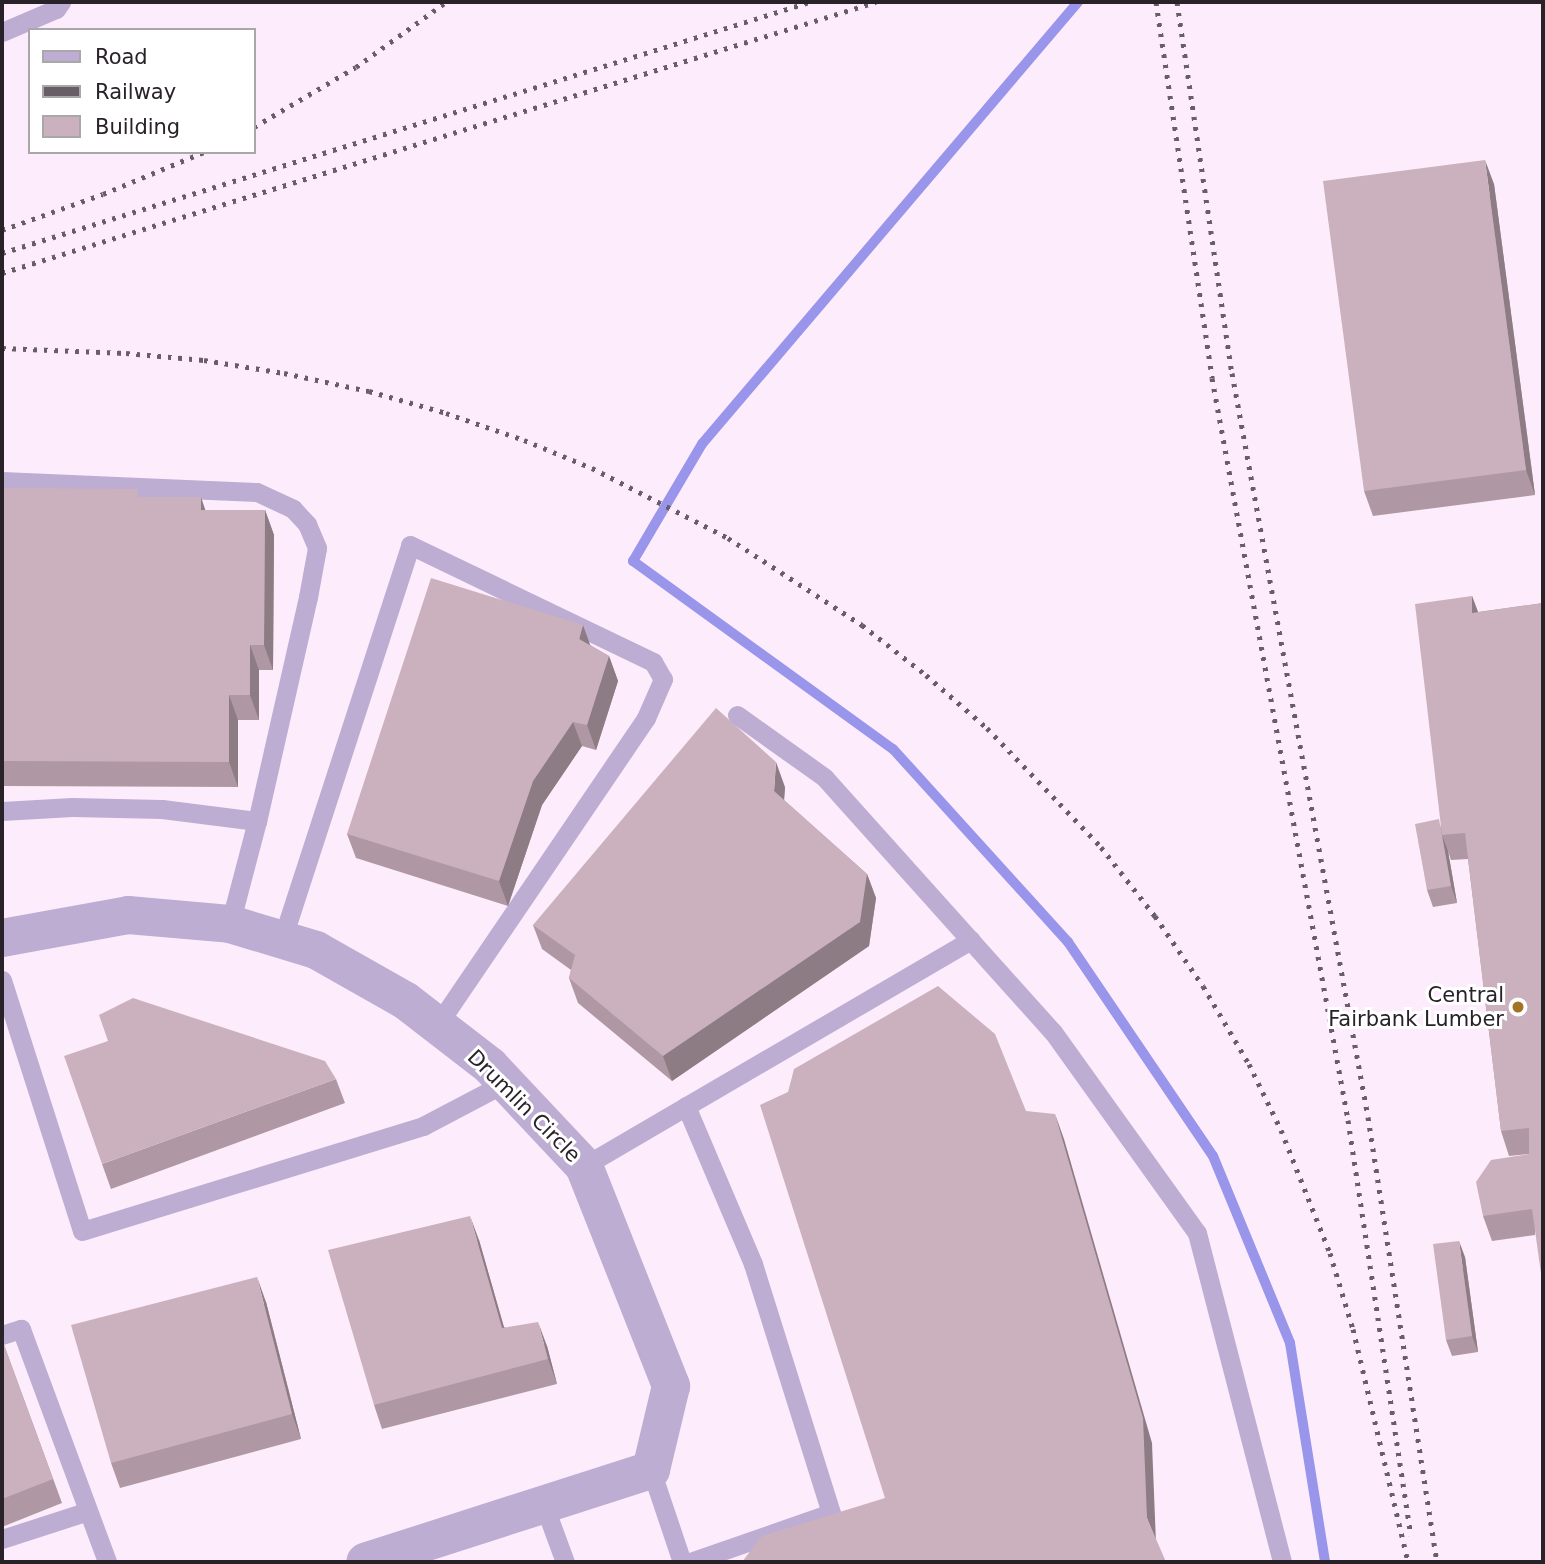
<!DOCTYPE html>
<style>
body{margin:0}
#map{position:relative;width:1545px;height:1564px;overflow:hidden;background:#fdedfc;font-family:"DejaVu Sans",sans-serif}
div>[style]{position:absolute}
.stream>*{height:10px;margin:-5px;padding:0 5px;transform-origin:5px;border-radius:5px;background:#9995eb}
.lane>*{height:19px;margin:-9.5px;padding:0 9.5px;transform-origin:9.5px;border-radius:9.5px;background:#beadd2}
.street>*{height:38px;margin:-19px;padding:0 19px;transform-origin:19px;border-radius:19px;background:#beadd2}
.rail>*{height:5px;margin-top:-2.5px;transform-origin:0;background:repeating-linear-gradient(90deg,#685e68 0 3.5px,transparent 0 10.5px)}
.wall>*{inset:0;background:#af98a3}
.shaded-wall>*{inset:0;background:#8e7c84}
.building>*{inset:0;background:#cbb1bd}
.dots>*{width:19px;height:19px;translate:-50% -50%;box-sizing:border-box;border:4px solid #fff;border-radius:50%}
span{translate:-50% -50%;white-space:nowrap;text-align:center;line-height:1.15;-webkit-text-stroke:6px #fff;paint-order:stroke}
.poi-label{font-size:21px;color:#292229}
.right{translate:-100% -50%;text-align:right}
.street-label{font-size:21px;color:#292229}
.frame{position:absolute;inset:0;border:4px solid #292229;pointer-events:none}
.legend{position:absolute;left:28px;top:28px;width:228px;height:126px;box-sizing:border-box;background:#fff;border:2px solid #a9a7a9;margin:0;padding:9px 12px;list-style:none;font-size:21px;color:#292229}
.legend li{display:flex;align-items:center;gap:14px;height:35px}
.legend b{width:35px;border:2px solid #a9a7a9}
</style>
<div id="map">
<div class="stream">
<i style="left:1078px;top:2px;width:580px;rotate:130.39deg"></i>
<i style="left:702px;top:444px;width:136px;rotate:120.5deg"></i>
<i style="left:633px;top:561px;width:321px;rotate:35.9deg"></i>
<i style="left:893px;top:749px;width:261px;rotate:47.8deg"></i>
<i style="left:1068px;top:942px;width:258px;rotate:55.9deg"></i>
<i style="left:1213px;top:1156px;width:202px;rotate:67.6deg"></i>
<i style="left:1290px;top:1343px;width:222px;rotate:80.9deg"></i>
</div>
<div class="lane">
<i style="left:2px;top:32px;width:59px;rotate:-23.1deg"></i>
<i style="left:56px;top:9px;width:9px;rotate:-54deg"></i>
<i style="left:2px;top:481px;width:255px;rotate:2.5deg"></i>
<i style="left:257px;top:492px;width:40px;rotate:25deg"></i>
<i style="left:293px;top:509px;width:21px;rotate:47deg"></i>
<i style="left:307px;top:524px;width:26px;rotate:67deg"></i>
<i style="left:317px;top:548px;width:50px;rotate:100.4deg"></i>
<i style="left:308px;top:597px;width:230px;rotate:102.8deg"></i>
<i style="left:257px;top:821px;width:106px;rotate:104.7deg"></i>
<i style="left:737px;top:715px;width:107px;rotate:35.5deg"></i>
<i style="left:824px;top:777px;width:343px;rotate:48.1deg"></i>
<i style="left:1053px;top:1032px;width:247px;rotate:54.4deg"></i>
<i style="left:1197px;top:1233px;width:340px;rotate:75.5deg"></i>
<i style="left:2px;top:811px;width:70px;rotate:-3.3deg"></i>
<i style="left:72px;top:807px;width:90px;rotate:1.3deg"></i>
<i style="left:162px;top:809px;width:96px;rotate:7.2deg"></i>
<i style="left:282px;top:940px;width:415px;rotate:-72deg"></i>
<i style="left:410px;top:545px;width:270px;rotate:25.7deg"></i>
<i style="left:653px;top:662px;width:20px;rotate:60deg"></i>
<i style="left:663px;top:679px;width:43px;rotate:113.6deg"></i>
<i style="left:646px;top:718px;width:371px;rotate:124.2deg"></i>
<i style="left:2px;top:980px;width:263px;rotate:72.3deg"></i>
<i style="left:82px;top:1231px;width:357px;rotate:-17.1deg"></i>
<i style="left:423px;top:1126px;width:93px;rotate:-27.7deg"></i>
<i style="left:686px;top:1106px;width:172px;rotate:67deg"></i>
<i style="left:753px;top:1264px;width:261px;rotate:72.6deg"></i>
<i style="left:831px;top:1513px;width:149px;rotate:160.8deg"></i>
<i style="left:584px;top:1166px;width:448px;rotate:-30.3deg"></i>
<i style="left:2px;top:1335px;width:20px;rotate:-18deg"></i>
<i style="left:21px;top:1329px;width:248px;rotate:69.7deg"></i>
<i style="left:651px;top:1470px;width:97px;rotate:71.4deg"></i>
<i style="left:544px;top:1505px;width:61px;rotate:69.8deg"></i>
<i style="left:2px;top:1539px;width:90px;rotate:-18deg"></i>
</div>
<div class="street">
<i style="left:2px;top:938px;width:128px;rotate:-10.3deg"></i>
<i style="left:128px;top:915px;width:102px;rotate:5deg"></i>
<i style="left:230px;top:924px;width:90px;rotate:16.8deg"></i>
<i style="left:316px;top:950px;width:103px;rotate:29.5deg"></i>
<i style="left:406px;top:1001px;width:106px;rotate:37.7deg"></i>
<i style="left:490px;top:1066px;width:137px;rotate:46.8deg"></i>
<i style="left:584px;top:1166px;width:237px;rotate:68.4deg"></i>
<i style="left:671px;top:1386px;width:86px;rotate:103.4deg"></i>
<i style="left:651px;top:1470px;width:300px;rotate:162.2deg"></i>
</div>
<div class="rail">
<i style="left:1156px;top:2px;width:380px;rotate:81.5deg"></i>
<i style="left:1212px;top:378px;width:754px;rotate:79.61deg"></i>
<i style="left:1348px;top:1120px;width:420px;rotate:81.4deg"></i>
<i style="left:1177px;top:2px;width:375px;rotate:81.6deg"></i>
<i style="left:1232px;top:373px;width:756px;rotate:79.64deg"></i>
<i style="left:1368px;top:1117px;width:450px;rotate:81.2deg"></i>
<i style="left:254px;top:127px;width:118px;rotate:-30.5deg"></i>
<i style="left:356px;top:67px;width:111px;rotate:-35.8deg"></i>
<i style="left:2px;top:230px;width:107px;rotate:-19.6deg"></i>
<i style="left:103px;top:194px;width:109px;rotate:-22.6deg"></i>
<i style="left:2px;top:253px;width:846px;rotate:-17.26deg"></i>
<i style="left:2px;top:273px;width:915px;rotate:-17.23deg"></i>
<i style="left:2px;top:348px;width:124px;rotate:2.3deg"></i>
<i style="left:126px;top:353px;width:78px;rotate:5.1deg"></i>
<i style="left:204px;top:360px;width:81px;rotate:9.2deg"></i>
<i style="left:284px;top:373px;width:87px;rotate:12deg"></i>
<i style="left:369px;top:391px;width:80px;rotate:15.9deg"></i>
<i style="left:446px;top:413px;width:83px;rotate:19.1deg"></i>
<i style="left:524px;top:440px;width:74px;rotate:22.4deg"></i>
<i style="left:592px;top:468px;width:153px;rotate:27.2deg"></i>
<i style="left:728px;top:538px;width:160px;rotate:33deg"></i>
<i style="left:862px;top:625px;width:81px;rotate:38deg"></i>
<i style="left:926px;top:675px;width:81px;rotate:41deg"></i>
<i style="left:987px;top:728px;width:165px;rotate:46.2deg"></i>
<i style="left:1101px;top:847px;width:88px;rotate:52deg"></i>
<i style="left:1155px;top:916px;width:85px;rotate:55.6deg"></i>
<i style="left:1203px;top:986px;width:91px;rotate:59.5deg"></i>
<i style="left:1249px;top:1064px;width:73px;rotate:64.1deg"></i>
<i style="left:1281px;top:1130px;width:132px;rotate:68.3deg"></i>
<i style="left:1330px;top:1253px;width:79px;rotate:73.2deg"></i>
<i style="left:1353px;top:1329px;width:239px;rotate:76.7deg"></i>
</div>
<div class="wall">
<i style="clip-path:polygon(1494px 184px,1535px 495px,1373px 516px,1364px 491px)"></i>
<i style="clip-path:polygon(2px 488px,141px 497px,205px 510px,265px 510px,274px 535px,273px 670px,259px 670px,259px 720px,238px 720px,238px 787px,2px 786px)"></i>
<i style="clip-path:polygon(1472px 596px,1478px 612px,1543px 603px,1535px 1235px,1492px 1241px,1483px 1216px,1529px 1154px,1509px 1156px,1501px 1131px,1468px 859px,1451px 860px,1448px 851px,1457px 903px,1433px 907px,1427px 890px,1441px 824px)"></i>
<i style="clip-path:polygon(590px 645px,609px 656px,618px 681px,596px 750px,582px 746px,542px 805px,508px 906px,356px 858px,347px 834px)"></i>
<i style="clip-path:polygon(785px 787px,784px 800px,867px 874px,876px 898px,869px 946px,672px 1081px,578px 1003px,569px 978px,571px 970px,542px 949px,533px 925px)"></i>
<i style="clip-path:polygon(336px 1079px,345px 1103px,111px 1189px,102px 1164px)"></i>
<i style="clip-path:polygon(479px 1240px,504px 1327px,547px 1346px,557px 1384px,382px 1429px,374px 1405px)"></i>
<i style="clip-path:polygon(1465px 1257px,1478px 1352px,1452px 1356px,1446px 1340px)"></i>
<i style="clip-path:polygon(266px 1302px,301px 1439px,120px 1488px,111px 1463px)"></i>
<i style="clip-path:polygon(2px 1342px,3px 1342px,62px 1503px,2px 1527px)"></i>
</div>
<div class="shaded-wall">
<i style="clip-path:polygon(1485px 160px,1494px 184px,1535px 495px,1526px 470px)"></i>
<i style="clip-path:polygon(201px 497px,209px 521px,201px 510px)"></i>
<i style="clip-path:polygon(265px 510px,274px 535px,273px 670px,264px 645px)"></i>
<i style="clip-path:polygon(1472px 596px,1481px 620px,1472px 613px)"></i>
<i style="clip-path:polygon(583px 625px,592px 650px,579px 639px)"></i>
<i style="clip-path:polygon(250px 645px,259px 670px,259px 720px,250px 695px)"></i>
<i style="clip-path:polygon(609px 656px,618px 681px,596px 750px,587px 725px)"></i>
<i style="clip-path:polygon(229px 695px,238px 720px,238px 787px,229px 762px)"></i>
<i style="clip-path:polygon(573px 722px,582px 746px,542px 805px,508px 906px,499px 881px,533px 781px)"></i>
<i style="clip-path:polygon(776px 762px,785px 787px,783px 816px,774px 791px)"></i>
<i style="clip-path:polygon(1442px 835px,1448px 851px,1457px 903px,1451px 886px)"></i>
<i style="clip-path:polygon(867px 874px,876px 898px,869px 946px,672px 1081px,663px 1056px)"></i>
<i style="clip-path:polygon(1055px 1114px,1064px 1139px,1152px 1443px,1156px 1543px,1147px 1518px)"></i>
<i style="clip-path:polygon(470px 1216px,479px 1240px,511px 1352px,502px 1328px)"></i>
<i style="clip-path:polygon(1459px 1241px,1465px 1257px,1478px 1352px,1472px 1336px)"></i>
<i style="clip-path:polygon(257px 1277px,266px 1302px,301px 1439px,292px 1414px)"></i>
<i style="clip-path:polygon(538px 1322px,547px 1346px,557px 1384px,548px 1359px)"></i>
</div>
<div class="building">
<i style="clip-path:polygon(1485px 160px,1526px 470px,1364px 491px,1323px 181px)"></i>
<i style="clip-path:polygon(2px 488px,138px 489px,138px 497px,201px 497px,201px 510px,265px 510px,264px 645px,250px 645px,250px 695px,229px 695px,229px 762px,2px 761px)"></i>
<i style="clip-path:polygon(431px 578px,583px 625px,579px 639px,609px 656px,587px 725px,573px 722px,533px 781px,499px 881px,347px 834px)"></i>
<i style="clip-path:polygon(1472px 596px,1472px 613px,1543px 603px,1543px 1288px,1532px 1209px,1483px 1216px,1476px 1182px,1491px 1160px,1529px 1154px,1529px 1128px,1501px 1131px,1465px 833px,1442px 835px,1415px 604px)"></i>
<i style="clip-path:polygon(716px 708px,776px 762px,774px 791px,867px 874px,860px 922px,663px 1056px,569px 978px,575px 955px,533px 925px)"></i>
<i style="clip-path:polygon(1439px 819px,1451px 886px,1427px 890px,1415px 824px)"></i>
<i style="clip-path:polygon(938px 986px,995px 1034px,1026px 1111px,1055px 1114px,1143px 1418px,1147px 1518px,1166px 1562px,742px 1562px,762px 1536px,885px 1498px,760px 1105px,788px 1092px,794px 1069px)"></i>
<i style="clip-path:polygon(133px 998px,325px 1061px,336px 1079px,102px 1164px,64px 1056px,108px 1041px,99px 1015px)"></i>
<i style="clip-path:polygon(470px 1216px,502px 1328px,538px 1322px,548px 1359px,374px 1405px,328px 1250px)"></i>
<i style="clip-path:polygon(1459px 1241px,1472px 1336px,1446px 1340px,1433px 1244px)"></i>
<i style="clip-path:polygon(257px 1277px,292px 1414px,111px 1463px,71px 1325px)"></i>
<i style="clip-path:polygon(2px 1342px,3px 1342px,53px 1479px,2px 1499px)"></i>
</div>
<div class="dots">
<i style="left:1518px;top:1007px;background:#a27226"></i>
</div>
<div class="poi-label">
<span class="right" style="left:1504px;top:1007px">Central<br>Fairbank Lumber</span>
</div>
<div class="street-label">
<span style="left:524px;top:1106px;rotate:45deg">Drumlin Circle</span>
</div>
<div class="frame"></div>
<ul class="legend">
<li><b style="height:9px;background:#beadd2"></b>Road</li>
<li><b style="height:9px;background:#685e68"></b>Railway</li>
<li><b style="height:19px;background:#cbb1bd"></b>Building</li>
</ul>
</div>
